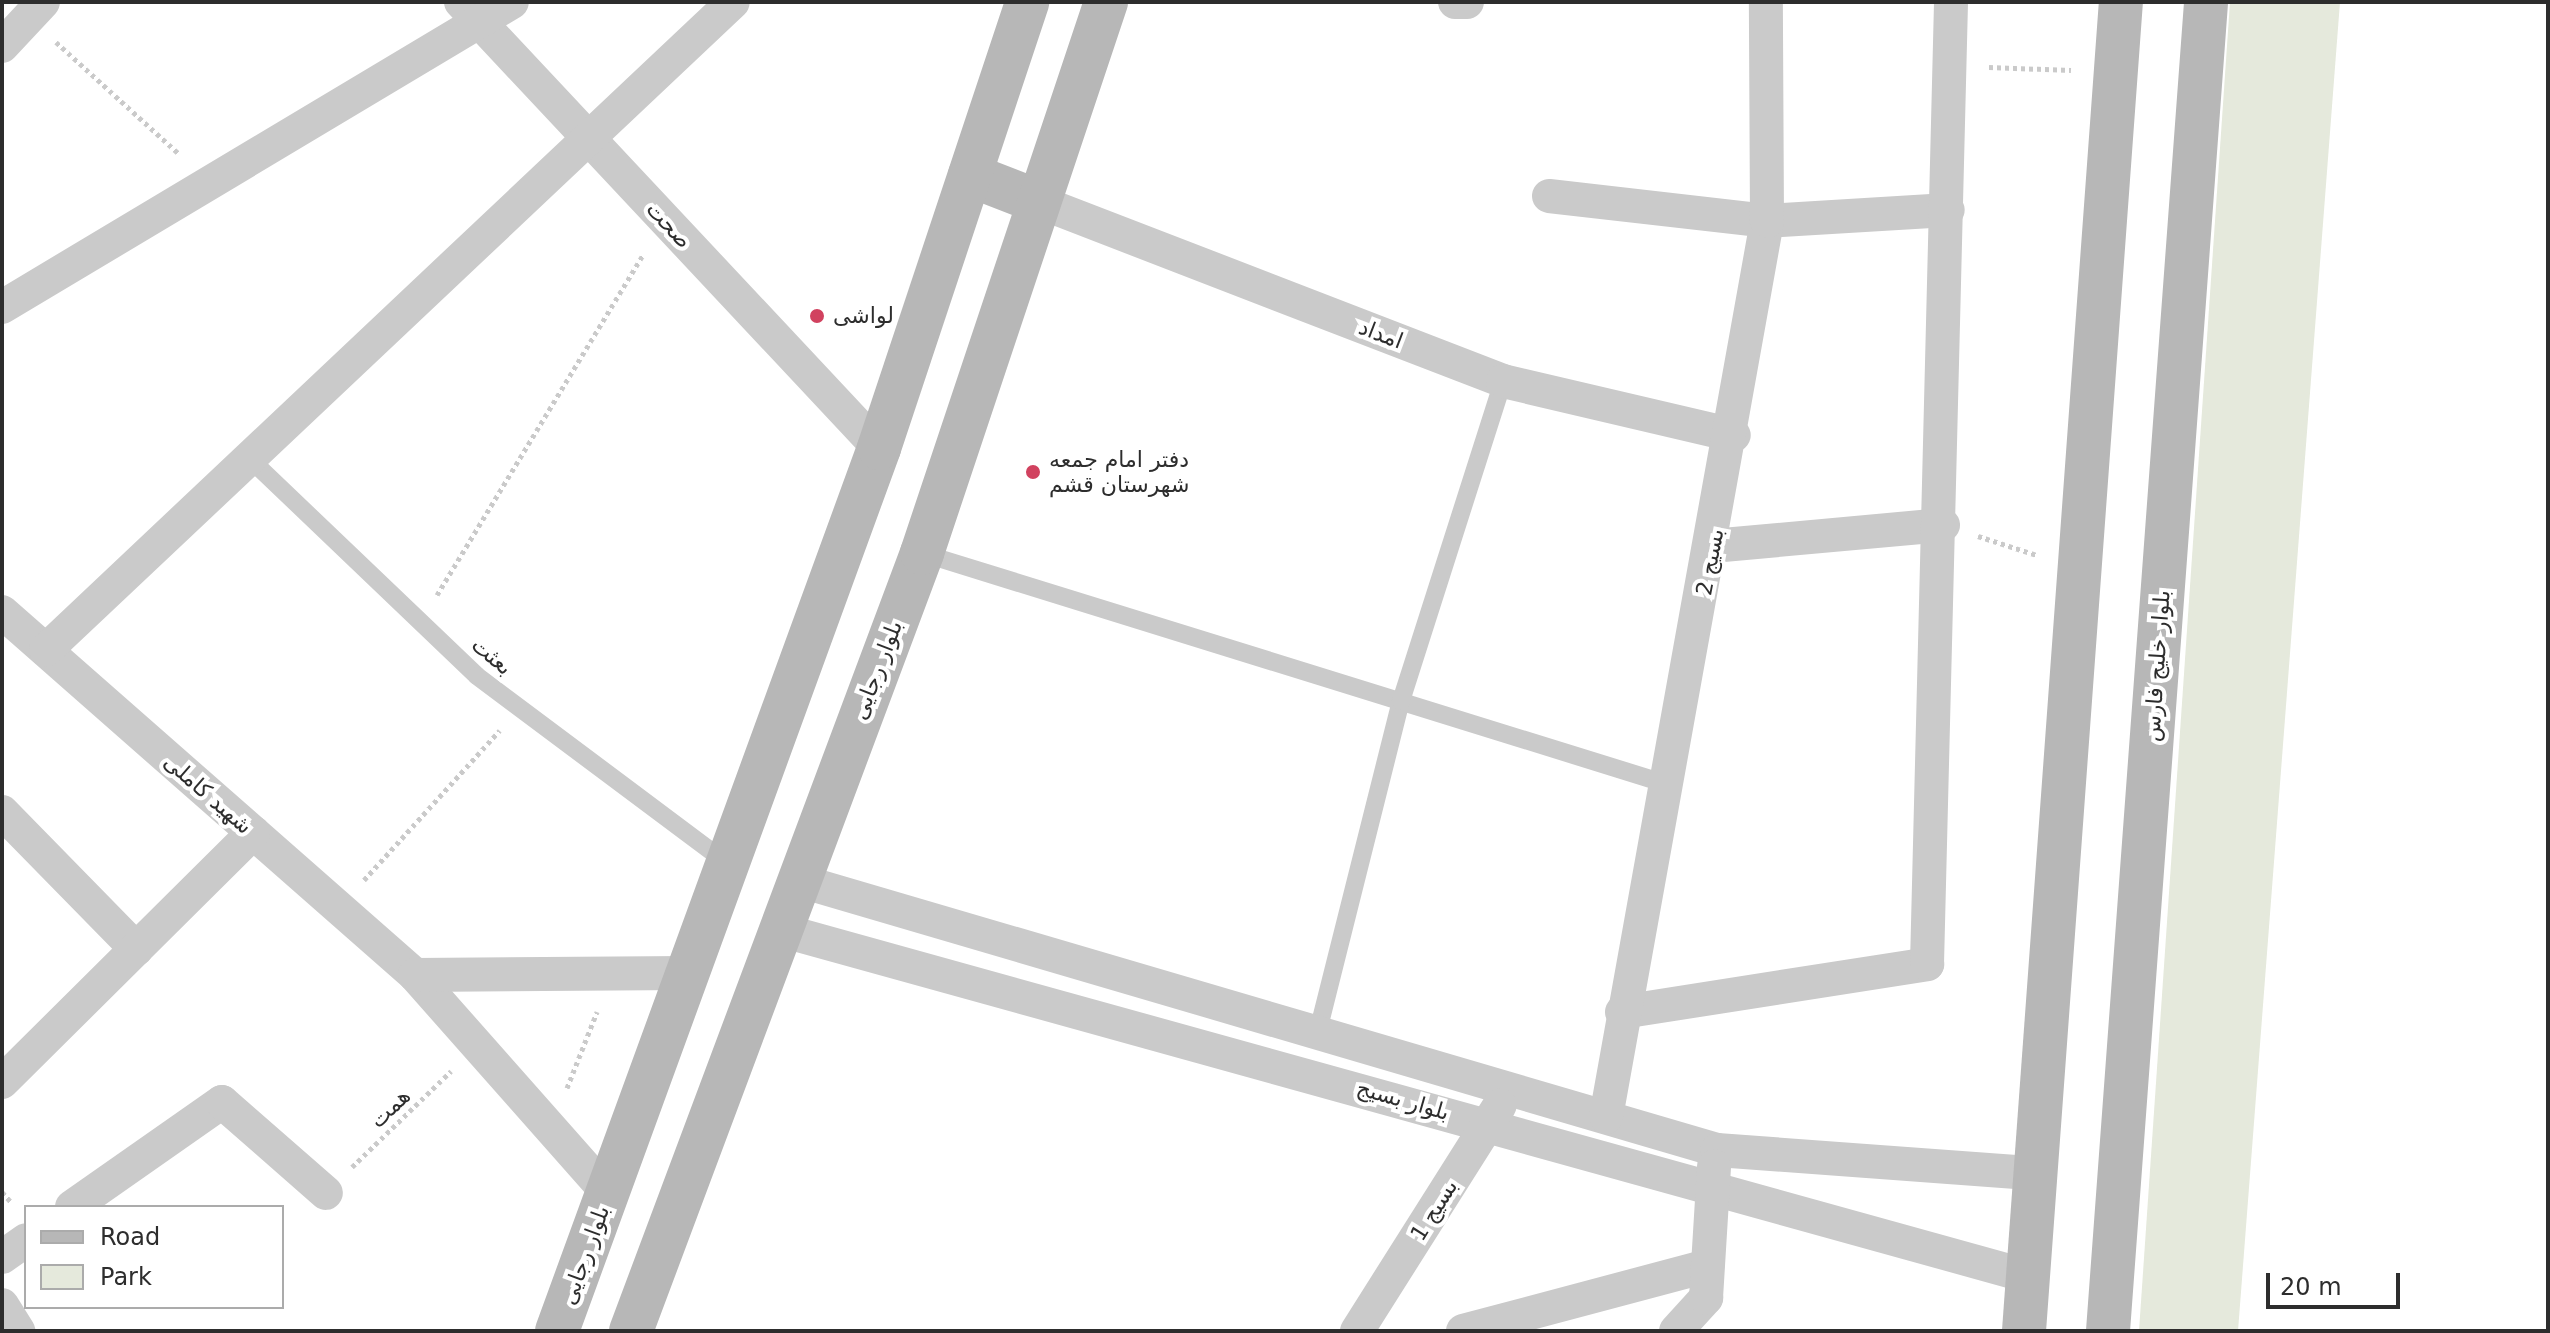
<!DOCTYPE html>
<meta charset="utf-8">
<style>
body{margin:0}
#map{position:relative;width:2550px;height:1333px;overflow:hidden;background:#fff;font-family:"DejaVu Sans",Cairo,sans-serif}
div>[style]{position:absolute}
.green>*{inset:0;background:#e5e9dc}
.path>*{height:5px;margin-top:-2.5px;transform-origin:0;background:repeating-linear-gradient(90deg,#cacaca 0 4px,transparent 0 8px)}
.lane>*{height:18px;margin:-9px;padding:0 9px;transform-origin:9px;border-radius:9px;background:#cacaca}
.street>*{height:34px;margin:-17px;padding:0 17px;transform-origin:17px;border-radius:17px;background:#cacaca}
.secondary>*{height:44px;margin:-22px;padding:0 22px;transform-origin:22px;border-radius:22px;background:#b7b7b7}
.dots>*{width:22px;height:22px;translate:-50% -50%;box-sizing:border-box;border:4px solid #fff;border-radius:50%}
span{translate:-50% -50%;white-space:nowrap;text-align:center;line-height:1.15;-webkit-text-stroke:8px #fff;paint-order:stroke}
.street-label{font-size:22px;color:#2d2d2d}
.poi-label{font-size:22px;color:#2d2d2d}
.left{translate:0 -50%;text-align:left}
.frame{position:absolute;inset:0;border:4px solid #2d2d2d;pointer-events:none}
.legend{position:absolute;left:24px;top:1205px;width:260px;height:104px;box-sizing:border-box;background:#fff;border:2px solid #ababab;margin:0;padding:10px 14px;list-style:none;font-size:24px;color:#2d2d2d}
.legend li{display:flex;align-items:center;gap:16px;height:40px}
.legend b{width:40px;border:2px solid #ababab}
.scale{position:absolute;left:2266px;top:1273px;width:134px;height:36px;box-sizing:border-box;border:4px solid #2d2d2d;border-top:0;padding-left:10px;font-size:24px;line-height:28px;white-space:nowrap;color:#2d2d2d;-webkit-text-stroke:6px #fff;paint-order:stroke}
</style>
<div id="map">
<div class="green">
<i style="clip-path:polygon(2230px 2px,2340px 2px,2238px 1331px,2139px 1331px)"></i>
</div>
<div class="path">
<i style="left:56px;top:42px;width:166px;rotate:42.3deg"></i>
<i style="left:1989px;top:67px;width:82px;rotate:2.1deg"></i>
<i style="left:1978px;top:536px;width:62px;rotate:17.9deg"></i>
<i style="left:437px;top:595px;width:398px;rotate:-58.8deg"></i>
<i style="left:364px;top:880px;width:202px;rotate:-47.8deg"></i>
<i style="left:567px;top:1088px;width:82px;rotate:-68.5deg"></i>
<i style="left:352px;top:1167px;width:138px;rotate:-44.1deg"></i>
<i style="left:2px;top:1192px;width:15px;rotate:48deg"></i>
</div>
<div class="lane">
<i style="left:249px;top:458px;width:315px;rotate:43.7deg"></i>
<i style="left:477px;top:676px;width:312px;rotate:36.8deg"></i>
<i style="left:922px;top:553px;width:780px;rotate:17.23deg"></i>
<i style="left:1317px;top:1035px;width:344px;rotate:-75.9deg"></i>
<i style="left:1401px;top:701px;width:336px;rotate:-72.3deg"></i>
</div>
<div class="street">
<i style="left:461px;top:2px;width:611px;rotate:46.86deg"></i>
<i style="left:1455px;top:2px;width:12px"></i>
<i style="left:2px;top:46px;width:60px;rotate:-47deg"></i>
<i style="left:1549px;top:196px;width:219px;rotate:6.5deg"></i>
<i style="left:1767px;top:221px;width:181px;rotate:-3.5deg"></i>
<i style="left:1037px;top:201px;width:500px;rotate:21.1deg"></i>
<i style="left:1503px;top:381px;width:237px;rotate:13.2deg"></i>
<i style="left:2px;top:307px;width:594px;rotate:-30.88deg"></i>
<i style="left:1712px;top:546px;width:232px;rotate:-5.2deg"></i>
<i style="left:2px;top:612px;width:550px;rotate:41.31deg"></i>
<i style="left:415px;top:975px;width:290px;rotate:48.5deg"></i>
<i style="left:46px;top:650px;width:944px;rotate:-43.33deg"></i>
<i style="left:2px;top:812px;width:192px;rotate:45.6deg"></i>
<i style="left:797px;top:880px;width:959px;rotate:16.36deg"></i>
<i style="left:1717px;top:1150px;width:317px;rotate:4.2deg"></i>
<i style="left:777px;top:929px;width:1297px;rotate:15.51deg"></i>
<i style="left:415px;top:975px;width:272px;rotate:-0.4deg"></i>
<i style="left:1622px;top:1012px;width:309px;rotate:-8.9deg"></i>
<i style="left:1927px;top:964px;width:962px;rotate:-88.57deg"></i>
<i style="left:2px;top:1082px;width:354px;rotate:-44.8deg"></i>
<i style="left:1606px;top:1117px;width:910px;rotate:-79.81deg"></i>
<i style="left:1767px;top:221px;width:219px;rotate:-90.3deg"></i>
<i style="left:72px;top:1207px;width:183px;rotate:-35deg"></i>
<i style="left:222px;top:1102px;width:138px;rotate:41.2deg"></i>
<i style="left:2px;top:1257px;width:29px;rotate:-35deg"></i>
<i style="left:2px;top:1305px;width:31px;rotate:58deg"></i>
<i style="left:1357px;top:1331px;width:267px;rotate:-57.7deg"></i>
<i style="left:1463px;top:1331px;width:253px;rotate:-14.9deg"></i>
<i style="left:1676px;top:1331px;width:45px;rotate:-47.7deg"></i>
<i style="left:1706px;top:1298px;width:132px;rotate:-86.5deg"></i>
</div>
<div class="secondary">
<i style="left:970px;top:175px;width:72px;rotate:21.2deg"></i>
<i style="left:557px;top:1331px;width:940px;rotate:-69.96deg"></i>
<i style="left:879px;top:448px;width:470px;rotate:-71.6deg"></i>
<i style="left:631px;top:1331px;width:831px;rotate:-69.49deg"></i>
<i style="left:922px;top:553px;width:581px;rotate:-71.53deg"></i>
<i style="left:2024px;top:1331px;width:1333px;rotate:-85.83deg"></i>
<i style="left:2108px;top:1331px;width:1333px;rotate:-85.78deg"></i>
</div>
<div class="dots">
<i style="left:817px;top:316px;background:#d1425f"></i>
<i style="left:1033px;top:472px;background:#d1425f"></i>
</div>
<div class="street-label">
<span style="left:669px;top:225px;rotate:47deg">صحت</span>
<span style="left:1381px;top:334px;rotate:21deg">امداد</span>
<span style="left:1710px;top:562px;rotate:-79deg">بسیج 2</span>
<span style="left:492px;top:656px;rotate:40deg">بعثت</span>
<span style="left:2157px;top:666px;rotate:-86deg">بلوار خلیج فارس</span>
<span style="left:877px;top:670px;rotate:-69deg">بلوار رجایی</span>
<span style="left:208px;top:794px;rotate:41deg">شهید کاملی</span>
<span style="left:1403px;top:1100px;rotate:16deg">بلوار بسیج</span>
<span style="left:390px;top:1108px;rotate:-44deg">همت</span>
<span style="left:1434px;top:1210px;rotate:-58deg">بسیج 1</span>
<span style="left:585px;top:1255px;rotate:-70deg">بلوار رجایی</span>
</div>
<div class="poi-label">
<span class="left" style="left:833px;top:316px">لواشی</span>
<span class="left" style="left:1049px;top:472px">دفتر امام جمعه<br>شهرستان قشم</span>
</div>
<div class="frame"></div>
<ul class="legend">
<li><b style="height:10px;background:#b7b7b7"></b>Road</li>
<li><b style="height:22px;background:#e5e9dc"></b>Park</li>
</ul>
<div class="scale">20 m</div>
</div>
